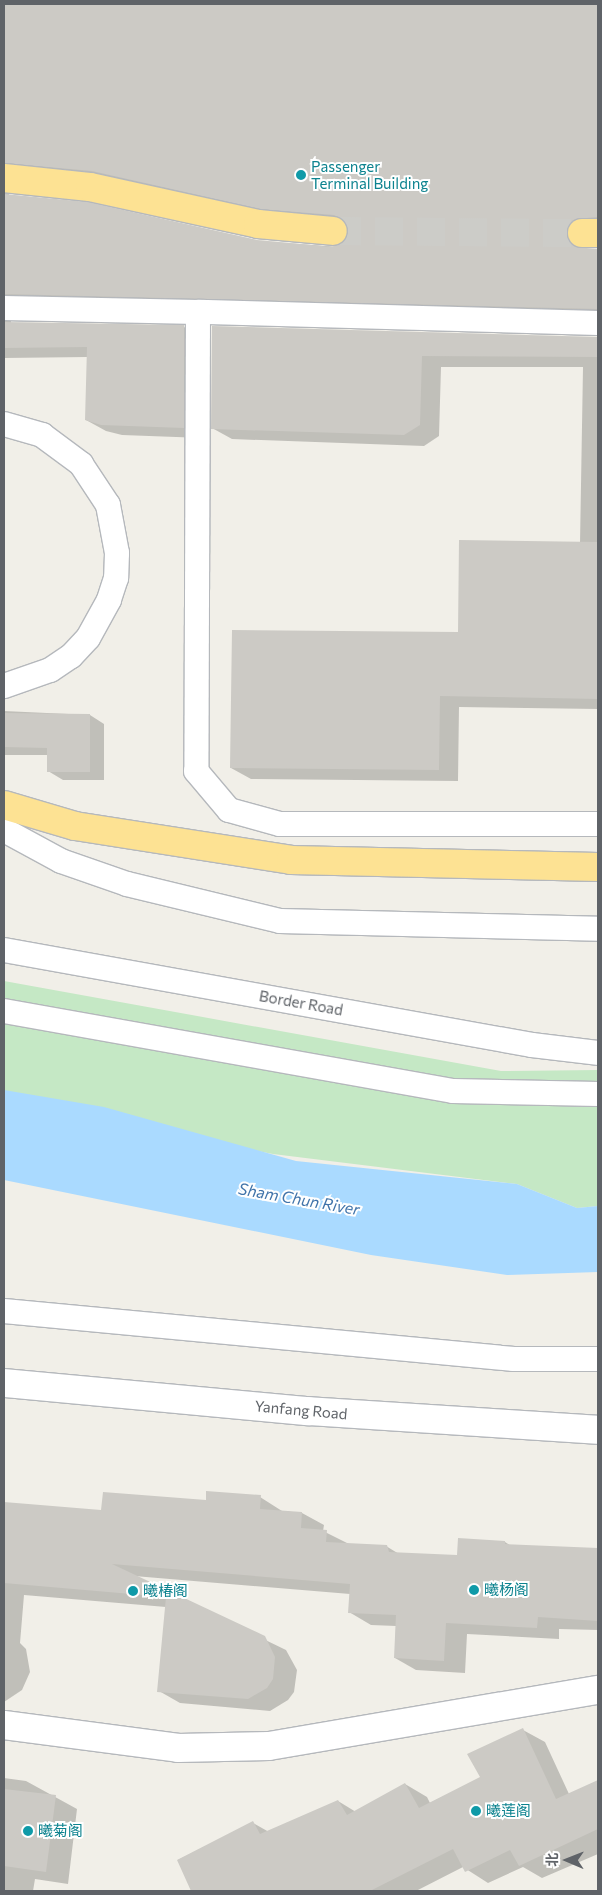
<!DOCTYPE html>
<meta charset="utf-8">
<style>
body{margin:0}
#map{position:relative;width:602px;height:1895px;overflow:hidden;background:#f1efe8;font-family:Commissioner,"Noto Sans SC",sans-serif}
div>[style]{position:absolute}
.green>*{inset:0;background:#c5e8c5}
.water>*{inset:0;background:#aadaff}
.shadow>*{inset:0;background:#0003}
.building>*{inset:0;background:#cccac5}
.highway-tunnel>*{height:28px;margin-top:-14px;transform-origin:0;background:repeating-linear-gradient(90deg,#ccccc8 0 28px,transparent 0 42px)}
.roads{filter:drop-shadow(1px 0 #b5b8bc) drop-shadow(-1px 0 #b5b8bc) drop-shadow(0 1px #b5b8bc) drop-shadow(0 -1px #b5b8bc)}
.lane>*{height:24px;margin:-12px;padding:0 12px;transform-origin:12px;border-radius:12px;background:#fff}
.street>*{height:28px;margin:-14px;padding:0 14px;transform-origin:14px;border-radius:14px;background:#fff}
.secondary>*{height:28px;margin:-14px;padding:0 14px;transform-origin:14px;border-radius:14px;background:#fff}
.highway>*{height:28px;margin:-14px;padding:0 14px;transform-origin:14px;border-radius:14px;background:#fde293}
.dots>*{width:14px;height:14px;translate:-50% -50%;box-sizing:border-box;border:2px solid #fff;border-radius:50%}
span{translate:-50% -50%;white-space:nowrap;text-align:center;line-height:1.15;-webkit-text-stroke:4px #fff;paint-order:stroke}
.culture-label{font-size:15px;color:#0d838f}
.left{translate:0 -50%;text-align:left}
.street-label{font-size:15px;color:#5f6368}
.water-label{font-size:16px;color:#4174aa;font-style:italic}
.frame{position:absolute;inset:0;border:5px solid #5f6368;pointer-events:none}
.north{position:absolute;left:542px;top:1835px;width:50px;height:50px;-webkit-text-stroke:4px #fff;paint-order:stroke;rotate:271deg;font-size:14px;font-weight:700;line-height:20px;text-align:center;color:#5f6368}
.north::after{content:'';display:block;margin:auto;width:18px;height:22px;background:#5f6368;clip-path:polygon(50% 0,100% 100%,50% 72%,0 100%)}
</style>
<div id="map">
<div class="green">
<i style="clip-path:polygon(4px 981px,501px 1071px,598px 1070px,598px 1206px,577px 1208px,517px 1184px,273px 1154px,4px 1101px)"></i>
</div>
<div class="water">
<i style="clip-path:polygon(4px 1090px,104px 1107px,296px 1161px,517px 1184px,577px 1208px,598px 1206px,598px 1272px,507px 1275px,371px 1255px,4px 1180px)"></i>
</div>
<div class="shadow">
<i style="clip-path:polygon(evenodd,4px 4px,598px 4px,598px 230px,587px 237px,587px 249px,598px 250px,598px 319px,11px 312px,11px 323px,184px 327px,203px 338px,203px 438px,122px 435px,106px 431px,86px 420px,88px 357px,4px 358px,4px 4px,8px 188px,348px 227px,350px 232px,340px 247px,256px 241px,9px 195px,8px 188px)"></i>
<i style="clip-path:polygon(213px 327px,598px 338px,598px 709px,459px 707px,458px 781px,251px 779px,231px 768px,459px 633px,580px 543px,583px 367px,441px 367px,439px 436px,424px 446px,232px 439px,212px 428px)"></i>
<i style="clip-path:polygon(4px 711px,90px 715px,104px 724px,104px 780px,63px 780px,48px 771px,49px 755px,4px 755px)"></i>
<i style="clip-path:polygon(260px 1497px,282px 1511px,302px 1513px,324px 1525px,323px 1531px,349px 1544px,386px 1546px,399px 1554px,458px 1557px,505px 1542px,511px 1546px,598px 1549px,598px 1630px,559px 1629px,559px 1639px,467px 1634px,465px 1673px,416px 1670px,395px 1658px,396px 1626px,371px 1625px,349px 1612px,350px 1594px,134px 1576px,286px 1650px,297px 1670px,294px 1692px,288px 1700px,270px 1711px,180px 1703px,159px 1691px,166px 1607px,24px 1595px,20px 1643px,26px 1649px,30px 1672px,22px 1690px,4px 1702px,4px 1503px,102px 1511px)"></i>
<i style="clip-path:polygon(523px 1730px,545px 1742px,569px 1794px,598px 1781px,598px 1854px,542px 1878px,523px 1867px,488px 1883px,463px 1867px,416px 1891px,252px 1891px,257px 1886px,246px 1891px,192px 1891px,178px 1860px,253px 1823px,269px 1832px,338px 1801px,356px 1812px,405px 1784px,427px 1797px,430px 1803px,481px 1778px)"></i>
<i style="clip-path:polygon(4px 1778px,26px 1781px,77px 1809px,68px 1884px,35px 1879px,33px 1891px,4px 1891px)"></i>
</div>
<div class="building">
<i style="clip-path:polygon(4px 4px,598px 4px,598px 217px,575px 219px,566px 233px,575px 247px,598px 249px,598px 309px,4px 294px,4px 194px,88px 202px,257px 240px,332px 247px,345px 240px,349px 232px,342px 219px,334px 215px,260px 209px,92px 171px,4px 163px)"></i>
<i style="clip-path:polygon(4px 322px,184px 325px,184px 428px,101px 425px,85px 420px,87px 347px,4px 348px)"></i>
<i style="clip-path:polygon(212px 326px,598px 337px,598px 357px,422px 356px,420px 425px,404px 435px,211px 429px)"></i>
<i style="clip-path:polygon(459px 540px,598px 542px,598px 699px,440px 696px,439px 770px,230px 768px,232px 630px,458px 632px)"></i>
<i style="clip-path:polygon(4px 713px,90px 714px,90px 772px,47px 772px,47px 748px,4px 747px)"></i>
<i style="clip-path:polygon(206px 1491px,261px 1495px,260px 1509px,302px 1512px,301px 1528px,327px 1530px,326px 1542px,387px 1545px,389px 1552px,457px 1555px,458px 1538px,505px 1541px,505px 1544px,598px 1548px,598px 1621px,538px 1617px,537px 1628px,446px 1623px,444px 1661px,394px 1658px,396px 1615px,348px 1613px,350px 1584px,112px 1564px,265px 1636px,275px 1657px,273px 1679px,267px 1688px,248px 1699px,157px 1692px,166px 1597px,4px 1583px,4px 1502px,101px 1510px,103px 1492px,206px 1500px)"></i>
<i style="clip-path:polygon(523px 1728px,556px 1799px,598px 1780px,598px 1829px,519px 1866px,510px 1850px,465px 1872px,453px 1849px,370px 1891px,191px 1891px,177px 1860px,253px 1821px,260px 1834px,338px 1800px,347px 1815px,405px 1783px,419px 1808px,480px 1777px,467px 1754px)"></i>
<i style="clip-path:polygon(4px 1789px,56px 1795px,46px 1872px,4px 1866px)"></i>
</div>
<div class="highway-tunnel">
<i style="left:333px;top:231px;width:249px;rotate:0.5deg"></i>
</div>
<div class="roads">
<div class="lane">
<i style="left:4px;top:308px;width:194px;rotate:1.2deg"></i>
<i style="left:598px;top:323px;width:400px;rotate:-178.4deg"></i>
<i style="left:198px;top:312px;width:459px;rotate:90.2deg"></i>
<i style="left:196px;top:771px;width:51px;rotate:49.8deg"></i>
<i style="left:229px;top:810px;width:53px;rotate:15.4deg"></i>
<i style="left:280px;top:824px;width:318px"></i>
<i style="left:4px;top:424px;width:40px;rotate:16deg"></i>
<i style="left:42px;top:435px;width:49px;rotate:36.6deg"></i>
<i style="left:81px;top:464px;width:49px;rotate:56.6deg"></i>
<i style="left:108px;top:505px;width:49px;rotate:79.4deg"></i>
<i style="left:117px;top:553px;width:25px;rotate:92deg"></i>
<i style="left:116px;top:578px;width:23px;rotate:108deg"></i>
<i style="left:109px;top:600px;width:43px;rotate:118.9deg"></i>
<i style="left:88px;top:638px;width:25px;rotate:133deg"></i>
<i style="left:71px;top:656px;width:25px;rotate:146deg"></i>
<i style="left:50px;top:670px;width:49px;rotate:160.8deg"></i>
<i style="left:4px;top:830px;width:65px;rotate:28.5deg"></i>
<i style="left:61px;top:861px;width:70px;rotate:19.2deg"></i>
<i style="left:127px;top:884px;width:157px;rotate:13.6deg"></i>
<i style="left:280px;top:921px;width:318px;rotate:1.4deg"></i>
<i style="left:4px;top:950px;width:536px;rotate:10.2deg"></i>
<i style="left:532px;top:1045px;width:66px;rotate:6.9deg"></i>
<i style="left:4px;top:1011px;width:456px;rotate:10.1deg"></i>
<i style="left:453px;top:1091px;width:145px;rotate:1.2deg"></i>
<i style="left:4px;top:1311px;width:512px;rotate:5.38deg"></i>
<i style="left:514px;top:1359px;width:84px"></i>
</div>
<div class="street">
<i style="left:4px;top:1725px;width:176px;rotate:7.5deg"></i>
<i style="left:178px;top:1748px;width:91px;rotate:-1.3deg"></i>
<i style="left:269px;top:1746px;width:334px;rotate:-9.7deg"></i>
</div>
<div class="secondary">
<i style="left:4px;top:1383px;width:305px;rotate:5.3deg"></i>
<i style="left:308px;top:1411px;width:291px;rotate:3.7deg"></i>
</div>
<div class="highway">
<i style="left:4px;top:178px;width:86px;rotate:6deg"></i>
<i style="left:90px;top:187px;width:172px;rotate:12.4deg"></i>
<i style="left:258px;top:224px;width:75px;rotate:5.3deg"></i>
<i style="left:582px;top:233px;width:16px"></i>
<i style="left:4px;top:805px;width:74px;rotate:16.5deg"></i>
<i style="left:75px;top:826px;width:219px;rotate:8.9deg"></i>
<i style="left:291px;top:860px;width:307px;rotate:1.3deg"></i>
</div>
</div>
<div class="dots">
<i style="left:301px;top:175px;background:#0f9aa8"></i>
<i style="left:474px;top:1590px;background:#0f9aa8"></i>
<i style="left:133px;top:1591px;background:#0f9aa8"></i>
<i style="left:476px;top:1811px;background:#0f9aa8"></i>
<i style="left:28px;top:1831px;background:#0f9aa8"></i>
</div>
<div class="culture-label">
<span class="left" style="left:311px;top:175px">Passenger<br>Terminal Building</span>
<span class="left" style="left:484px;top:1590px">曦杨阁</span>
<span class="left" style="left:143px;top:1591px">曦椿阁</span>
<span class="left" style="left:486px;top:1811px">曦莲阁</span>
<span class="left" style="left:38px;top:1831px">曦菊阁</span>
</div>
<div class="street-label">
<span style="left:301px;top:1003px;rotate:10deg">Border Road</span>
<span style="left:301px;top:1410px;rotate:5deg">Yanfang Road</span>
</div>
<div class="water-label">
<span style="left:299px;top:1199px;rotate:10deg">Sham Chun River</span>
</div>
<div class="frame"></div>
<div class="north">北</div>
</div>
